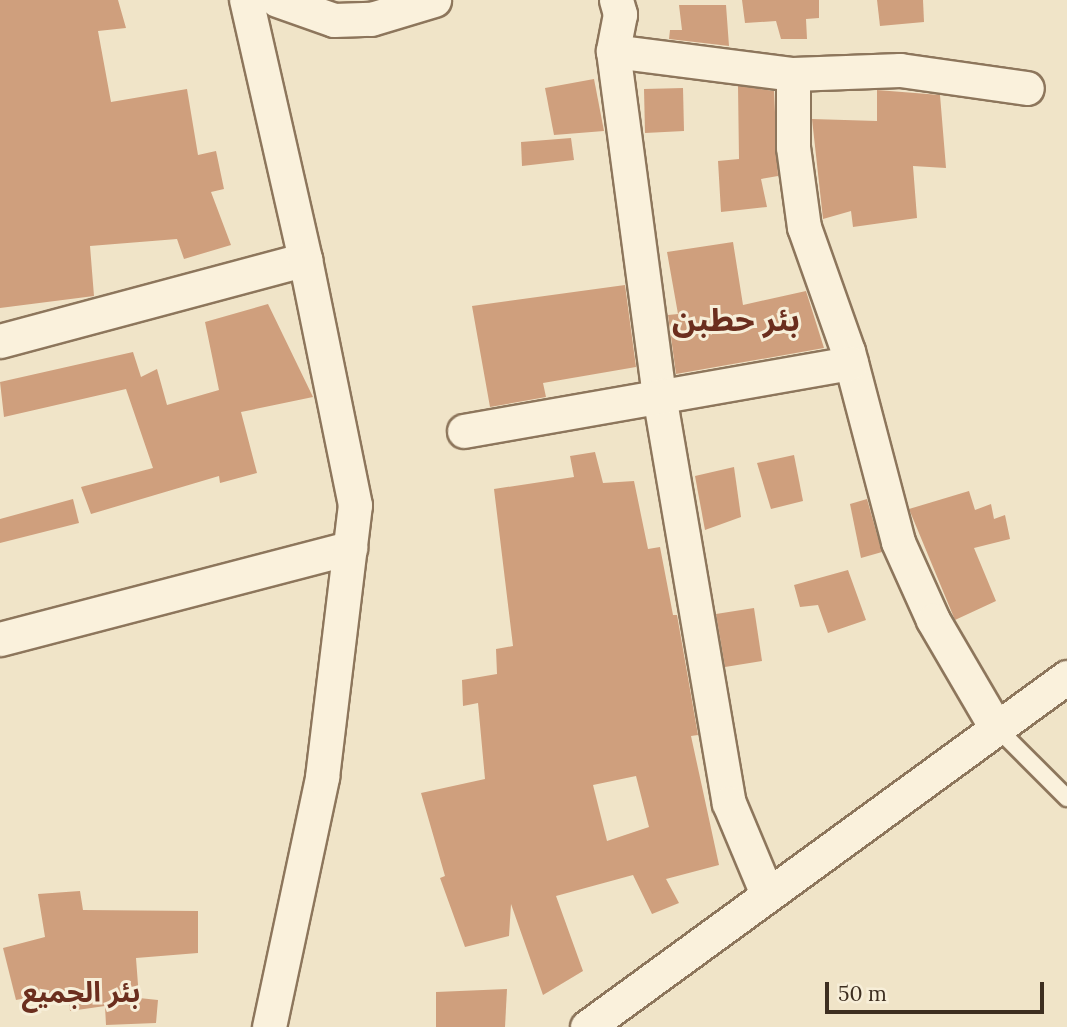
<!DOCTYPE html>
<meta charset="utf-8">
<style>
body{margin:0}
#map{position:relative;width:1067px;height:1027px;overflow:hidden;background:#f0e4c8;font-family:Lora,"Noto Sans Arabic",serif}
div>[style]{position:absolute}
.building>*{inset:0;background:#cf9f7d}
.roads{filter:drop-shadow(2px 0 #8d765c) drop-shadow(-2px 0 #8d765c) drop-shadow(0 2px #8d765c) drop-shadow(0 -2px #8d765c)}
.lane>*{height:16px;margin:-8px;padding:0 8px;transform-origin:8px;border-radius:8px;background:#faf1dc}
.street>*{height:33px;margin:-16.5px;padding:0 16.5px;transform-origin:16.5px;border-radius:16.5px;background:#faf1dc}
span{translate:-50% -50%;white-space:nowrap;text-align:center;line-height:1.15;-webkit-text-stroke:6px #f7eed8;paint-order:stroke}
.quarter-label{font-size:28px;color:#6b2e1e;font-weight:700}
.district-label{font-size:32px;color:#6b2e1e;font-weight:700}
.scale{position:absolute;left:825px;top:982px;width:219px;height:32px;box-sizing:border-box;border:4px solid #3d2e20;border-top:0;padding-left:9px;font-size:21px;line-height:24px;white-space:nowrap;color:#3d2e20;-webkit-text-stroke:5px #f7eed8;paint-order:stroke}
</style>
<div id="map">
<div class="building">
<i style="clip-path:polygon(0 0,118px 0,126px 28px,98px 31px,111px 102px,187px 89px,198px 155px,216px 151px,224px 189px,211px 192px,231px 245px,184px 259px,177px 239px,90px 246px,94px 296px,0 308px)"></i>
<i style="clip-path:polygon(742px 0,819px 0,819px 18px,806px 19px,807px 39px,781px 39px,776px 21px,745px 23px)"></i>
<i style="clip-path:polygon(877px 0,923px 0,924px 22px,880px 26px)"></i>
<i style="clip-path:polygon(679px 5px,726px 5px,729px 46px,669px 39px,670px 30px,682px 30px)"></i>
<i style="clip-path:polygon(594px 79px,604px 131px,554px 135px,545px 88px)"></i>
<i style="clip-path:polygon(738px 86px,774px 91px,778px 176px,761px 179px,767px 207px,721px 212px,718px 161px,739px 159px)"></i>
<i style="clip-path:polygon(683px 88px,684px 131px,645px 133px,644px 89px)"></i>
<i style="clip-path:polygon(877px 90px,940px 95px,946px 168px,913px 166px,917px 218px,853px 227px,851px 211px,823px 219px,812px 119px,877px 121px)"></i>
<i style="clip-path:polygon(571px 138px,574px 160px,522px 166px,521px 142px)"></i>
<i style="clip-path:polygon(733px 242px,743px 305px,806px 291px,824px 348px,676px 374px,668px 315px,678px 314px,667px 252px)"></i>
<i style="clip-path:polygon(625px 285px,636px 367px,543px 383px,546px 397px,490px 407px,472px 306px)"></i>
<i style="clip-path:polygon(268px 304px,313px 397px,241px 412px,257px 473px,220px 483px,219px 476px,91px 514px,81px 487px,153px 468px,126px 389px,4px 417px,0 382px,133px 352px,141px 377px,157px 369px,167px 405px,219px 390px,205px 322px)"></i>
<i style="clip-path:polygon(evenodd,595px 452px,603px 483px,634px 481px,648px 549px,660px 547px,673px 615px,677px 615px,698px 735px,691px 736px,719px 865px,666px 879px,679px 903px,652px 914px,633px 875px,556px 896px,583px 971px,543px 995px,511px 904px,509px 936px,465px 947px,440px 878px,445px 876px,421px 793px,485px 779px,478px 703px,463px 706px,462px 680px,497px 674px,496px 649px,513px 646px,494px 489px,574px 477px,570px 456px,595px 452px,636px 776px,649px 827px,607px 841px,593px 785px,636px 776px)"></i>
<i style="clip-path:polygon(794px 455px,803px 501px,771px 509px,757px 463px)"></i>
<i style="clip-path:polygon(734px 467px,741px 517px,705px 530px,695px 476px)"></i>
<i style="clip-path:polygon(969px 491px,975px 510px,991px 504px,994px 519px,1005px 515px,1010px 539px,974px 548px,996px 601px,955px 620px,909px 509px)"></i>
<i style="clip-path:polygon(73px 499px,79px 523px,0 543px,0 519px)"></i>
<i style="clip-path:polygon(867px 499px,882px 552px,861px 558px,850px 504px)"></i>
<i style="clip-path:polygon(848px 570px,866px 620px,828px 633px,818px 605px,800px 607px,794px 585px)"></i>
<i style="clip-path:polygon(754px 608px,762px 661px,725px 667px,716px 614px)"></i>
<i style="clip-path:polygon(80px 891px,83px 910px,198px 911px,198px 953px,136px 958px,139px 998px,158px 1000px,156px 1023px,106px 1025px,105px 1006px,70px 1011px,68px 990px,16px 1000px,3px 948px,45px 937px,38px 894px)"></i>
<i style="clip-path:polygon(507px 989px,505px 1027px,436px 1027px,436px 992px)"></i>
</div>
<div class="roads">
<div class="lane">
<i style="left:995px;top:726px;width:102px;rotate:45deg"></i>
</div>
<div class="street">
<i style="left:277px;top:0;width:60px;rotate:19.3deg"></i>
<i style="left:334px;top:20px;width:37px;rotate:-2deg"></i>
<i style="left:371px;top:19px;width:66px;rotate:-16.8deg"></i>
<i style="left:616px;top:0;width:15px;rotate:74deg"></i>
<i style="left:620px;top:14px;width:38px;rotate:101deg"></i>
<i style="left:613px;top:51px;width:347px;rotate:82.4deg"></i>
<i style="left:659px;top:395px;width:414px;rotate:80.3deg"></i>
<i style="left:729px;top:803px;width:99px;rotate:67.3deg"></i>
<i style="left:613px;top:51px;width:181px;rotate:7.3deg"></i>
<i style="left:793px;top:74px;width:107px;rotate:-2.1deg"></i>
<i style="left:900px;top:70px;width:128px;rotate:8.1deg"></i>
<i style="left:793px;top:74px;width:73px;rotate:90deg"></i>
<i style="left:793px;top:147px;width:81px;rotate:82.2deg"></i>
<i style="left:804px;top:227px;width:132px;rotate:70.5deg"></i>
<i style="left:848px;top:351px;width:197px;rotate:75.3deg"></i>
<i style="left:898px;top:542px;width:85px;rotate:65.8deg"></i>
<i style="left:933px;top:620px;width:123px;rotate:59.7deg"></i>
<i style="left:0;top:341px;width:316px;rotate:-15deg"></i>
<i style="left:305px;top:259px;width:266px;rotate:-102.8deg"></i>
<i style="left:464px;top:431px;width:393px;rotate:-10deg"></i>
<i style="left:0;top:639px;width:362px;rotate:-14.6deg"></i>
<i style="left:269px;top:1027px;width:256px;rotate:-78deg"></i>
<i style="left:322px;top:777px;width:274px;rotate:-83.1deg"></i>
<i style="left:355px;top:505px;width:251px;rotate:-101.5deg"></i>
<i style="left:587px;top:1027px;width:594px;rotate:-36.1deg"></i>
</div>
</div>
<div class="quarter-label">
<span style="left:81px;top:992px">بئر الجميع</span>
</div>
<div class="district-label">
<span style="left:736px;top:320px">بئر حطبن</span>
</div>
<div class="scale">50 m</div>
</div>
